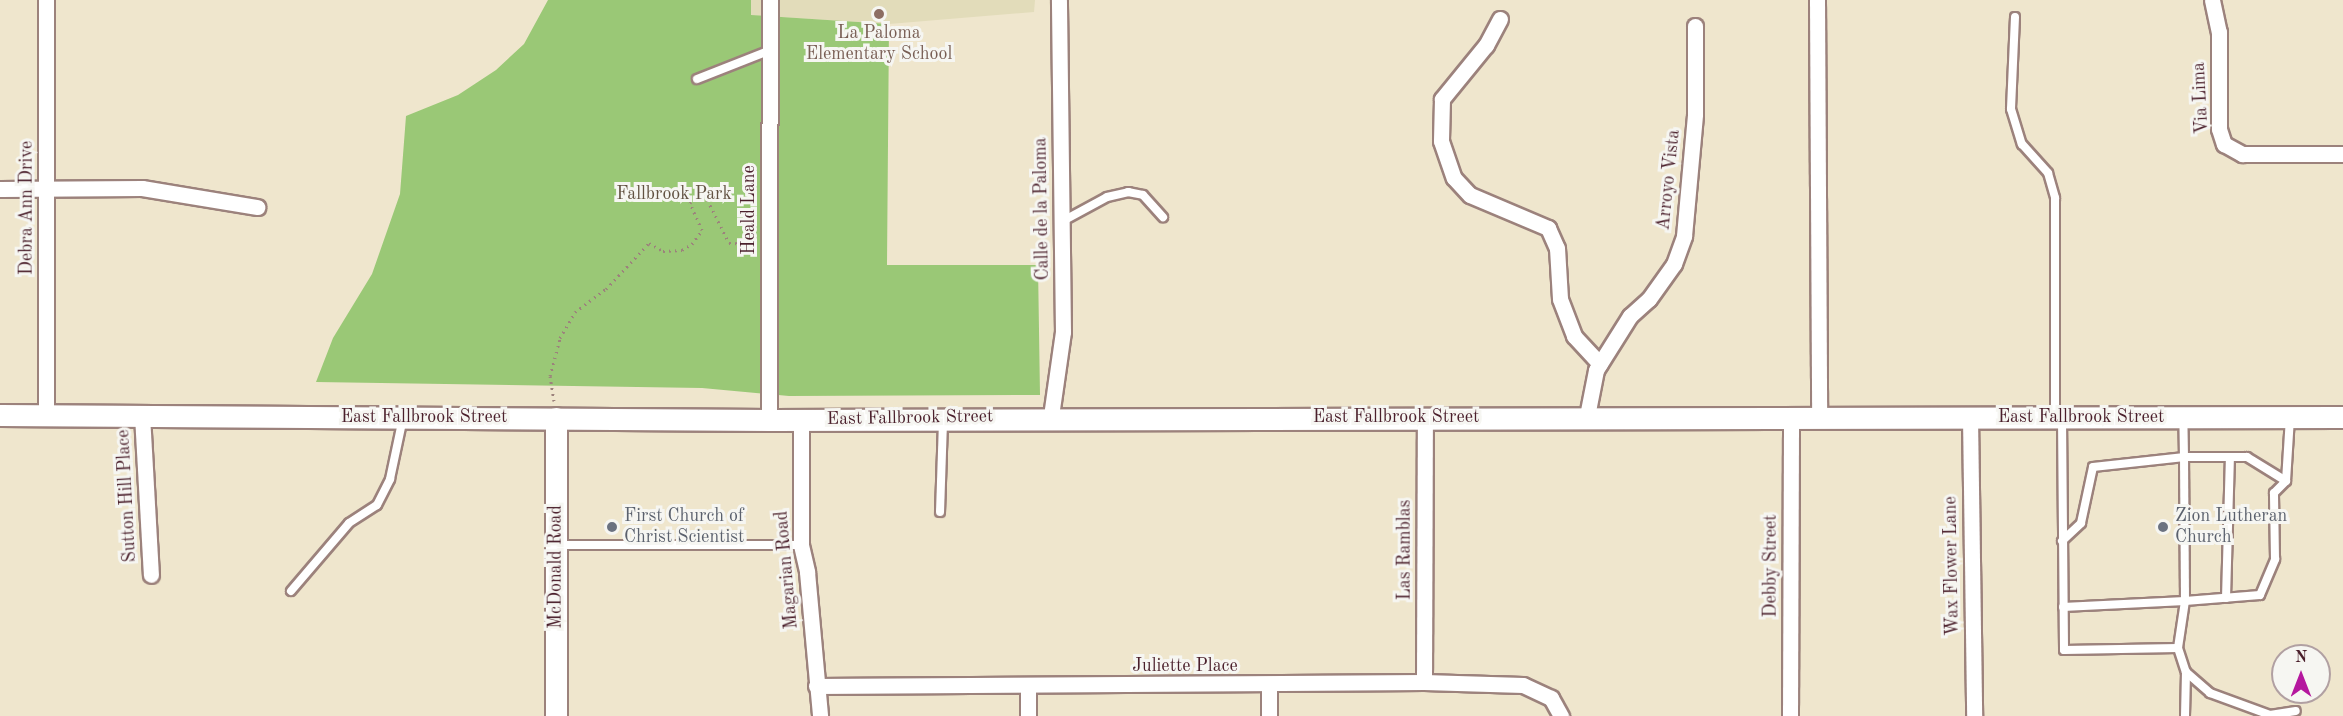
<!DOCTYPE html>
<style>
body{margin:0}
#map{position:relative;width:2343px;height:716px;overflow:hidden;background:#efe6cd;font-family:"Old Standard TT",serif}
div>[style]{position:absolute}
.built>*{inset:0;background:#e2dcba}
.green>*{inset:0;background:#9ac876}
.path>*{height:3px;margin-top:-1.5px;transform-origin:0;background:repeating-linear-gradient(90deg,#9c827c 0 1.5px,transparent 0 6px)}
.roads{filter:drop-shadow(2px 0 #9c827c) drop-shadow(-2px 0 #9c827c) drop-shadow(0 2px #9c827c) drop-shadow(0 -2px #9c827c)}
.lane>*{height:8px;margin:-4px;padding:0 4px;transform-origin:4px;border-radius:4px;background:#fff}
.street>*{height:15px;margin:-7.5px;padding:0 7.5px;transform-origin:7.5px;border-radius:7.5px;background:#fff}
.secondary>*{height:21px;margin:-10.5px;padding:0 10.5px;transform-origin:10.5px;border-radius:10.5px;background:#fff}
.dots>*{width:16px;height:16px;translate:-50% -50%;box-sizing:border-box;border:3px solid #f6f6f2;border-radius:50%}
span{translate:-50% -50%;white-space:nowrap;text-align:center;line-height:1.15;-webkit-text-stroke:6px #f6f6f2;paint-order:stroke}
.education-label{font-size:18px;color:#785e54}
.street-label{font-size:18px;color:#4a1f2b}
.park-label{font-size:18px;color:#625242}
.worship-label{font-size:18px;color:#5b616d}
.left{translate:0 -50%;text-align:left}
.north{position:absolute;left:2271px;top:644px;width:60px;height:60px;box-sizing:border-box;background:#f6f6f2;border:2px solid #b1a0a2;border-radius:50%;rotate:0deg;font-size:16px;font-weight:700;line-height:24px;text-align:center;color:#4a1f2b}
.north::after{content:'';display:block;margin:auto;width:21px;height:27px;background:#b5179e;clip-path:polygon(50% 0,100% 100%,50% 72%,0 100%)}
</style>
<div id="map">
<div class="built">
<i style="clip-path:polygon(751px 0,1035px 0,1034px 12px,889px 24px,750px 15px)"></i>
</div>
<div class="green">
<i style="clip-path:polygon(548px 0,751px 0,751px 15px,889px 24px,887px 265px,1038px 265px,1040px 395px,789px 396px,702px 388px,316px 382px,333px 338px,372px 274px,400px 194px,406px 116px,458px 95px,496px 70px,524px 44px)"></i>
</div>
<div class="path">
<i style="left:554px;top:401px;width:25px;rotate:-99deg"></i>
<i style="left:550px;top:376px;width:39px;rotate:-75deg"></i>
<i style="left:560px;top:338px;width:30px;rotate:-60deg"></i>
<i style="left:575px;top:312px;width:39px;rotate:-37deg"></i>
<i style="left:606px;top:289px;width:63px;rotate:-46.9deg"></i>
<i style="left:649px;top:243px;width:16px;rotate:30deg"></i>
<i style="left:663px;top:251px;width:19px;rotate:-3deg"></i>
<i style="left:682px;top:250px;width:12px;rotate:-31deg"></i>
<i style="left:692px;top:244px;width:17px;rotate:-54deg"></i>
<i style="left:702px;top:230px;width:30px;rotate:-114deg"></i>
<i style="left:690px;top:203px;width:18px;rotate:-49deg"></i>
<i style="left:702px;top:189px;width:60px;rotate:63.4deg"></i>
<i style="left:729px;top:243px;width:25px;rotate:2deg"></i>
</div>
<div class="roads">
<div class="lane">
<i style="left:2015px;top:17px;width:92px;rotate:92.5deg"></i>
<i style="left:2011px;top:109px;width:37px;rotate:73deg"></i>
<i style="left:2022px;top:144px;width:39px;rotate:48deg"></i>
<i style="left:2048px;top:173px;width:26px;rotate:74deg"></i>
<i style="left:2055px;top:198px;width:217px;rotate:90deg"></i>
<i style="left:697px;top:79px;width:76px;rotate:-21.5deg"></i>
<i style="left:1061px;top:222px;width:52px;rotate:-28.5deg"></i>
<i style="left:1107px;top:197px;width:22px;rotate:-13deg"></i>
<i style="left:1128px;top:192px;width:15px;rotate:11deg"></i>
<i style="left:1143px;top:195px;width:30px;rotate:48deg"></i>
<i style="left:2062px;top:418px;width:232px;rotate:89.5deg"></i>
<i style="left:2064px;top:650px;width:114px;rotate:-1deg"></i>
<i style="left:2178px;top:648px;width:25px;rotate:72deg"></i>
<i style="left:2186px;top:672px;width:44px;rotate:91.3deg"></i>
<i style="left:2286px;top:481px;width:46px;rotate:-148.4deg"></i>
<i style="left:2247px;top:457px;width:63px;rotate:180deg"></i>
<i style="left:2184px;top:457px;width:144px;rotate:89.6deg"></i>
<i style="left:2185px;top:601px;width:75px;rotate:-4.6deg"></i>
<i style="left:2260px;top:595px;width:39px;rotate:-67deg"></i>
<i style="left:2275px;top:559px;width:66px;rotate:-90.9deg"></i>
<i style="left:2274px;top:493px;width:17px;rotate:-45deg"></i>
<i style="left:2286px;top:481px;width:63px;rotate:-86.4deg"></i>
<i style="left:940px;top:512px;width:90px;rotate:-88.1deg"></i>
<i style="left:2062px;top:541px;width:26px;rotate:-43deg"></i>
<i style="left:2081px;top:523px;width:57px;rotate:-77.9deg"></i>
<i style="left:2093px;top:467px;width:92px;rotate:-6.3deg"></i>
<i style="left:2184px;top:457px;width:39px;rotate:-91deg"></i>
<i style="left:557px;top:545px;width:244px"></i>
<i style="left:291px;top:591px;width:89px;rotate:-49.5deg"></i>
<i style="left:349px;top:523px;width:33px;rotate:-33deg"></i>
<i style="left:377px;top:505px;width:29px;rotate:-63deg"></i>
<i style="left:390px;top:479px;width:62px;rotate:-78deg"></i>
<i style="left:2226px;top:598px;width:141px;rotate:-88.4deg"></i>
<i style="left:2063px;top:607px;width:122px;rotate:-2.8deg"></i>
<i style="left:2185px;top:601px;width:48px;rotate:98.5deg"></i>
<i style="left:2186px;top:672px;width:32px;rotate:41deg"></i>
<i style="left:2210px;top:693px;width:64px;rotate:20.1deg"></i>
<i style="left:2270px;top:715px;width:26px;rotate:-9deg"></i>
</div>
<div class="street">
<i style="left:46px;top:0;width:415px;rotate:90deg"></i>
<i style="left:1817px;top:0;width:418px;rotate:89.7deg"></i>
<i style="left:2212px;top:0;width:33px;rotate:78deg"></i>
<i style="left:2219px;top:32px;width:97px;rotate:90deg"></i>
<i style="left:2219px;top:129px;width:16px;rotate:72deg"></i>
<i style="left:2224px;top:144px;width:21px;rotate:29deg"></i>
<i style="left:2242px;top:154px;width:101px"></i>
<i style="left:1500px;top:19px;width:30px;rotate:118deg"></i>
<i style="left:1486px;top:45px;width:70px;rotate:129.2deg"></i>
<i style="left:1442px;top:99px;width:42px;rotate:91.4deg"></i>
<i style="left:1441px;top:141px;width:39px;rotate:71deg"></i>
<i style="left:1454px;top:178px;width:23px;rotate:47deg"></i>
<i style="left:1470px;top:195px;width:85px;rotate:22.9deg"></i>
<i style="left:1548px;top:228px;width:22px;rotate:66deg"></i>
<i style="left:1557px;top:248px;width:51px;rotate:86.6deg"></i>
<i style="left:1560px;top:299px;width:40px;rotate:69deg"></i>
<i style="left:1574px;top:336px;width:38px;rotate:47deg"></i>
<i style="left:0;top:189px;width:142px;rotate:-0.4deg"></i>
<i style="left:142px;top:188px;width:117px;rotate:9.4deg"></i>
<i style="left:142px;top:415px;width:160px;rotate:86.8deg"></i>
<i style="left:1051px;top:416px;width:85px;rotate:-81.9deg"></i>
<i style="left:1063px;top:332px;width:332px;rotate:-90.7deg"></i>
<i style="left:1587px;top:416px;width:47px;rotate:-78.9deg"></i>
<i style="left:1596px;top:370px;width:64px;rotate:-57.8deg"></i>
<i style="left:1630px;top:316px;width:25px;rotate:-42deg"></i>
<i style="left:1649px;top:299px;width:43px;rotate:-54.5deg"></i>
<i style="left:1674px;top:264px;width:30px;rotate:-70deg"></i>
<i style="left:1684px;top:236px;width:122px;rotate:-84.8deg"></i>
<i style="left:1695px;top:114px;width:88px;rotate:-90deg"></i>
<i style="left:1970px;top:416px;width:300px;rotate:89.2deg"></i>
<i style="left:769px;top:420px;width:420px;rotate:-89.9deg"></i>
<i style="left:801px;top:420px;width:125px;rotate:90deg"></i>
<i style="left:801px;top:545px;width:28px;rotate:77deg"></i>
<i style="left:807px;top:572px;width:145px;rotate:84.8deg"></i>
<i style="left:1424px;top:682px;width:264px;rotate:-89.8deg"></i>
<i style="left:1028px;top:685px;width:31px;rotate:90deg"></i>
<i style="left:1269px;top:685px;width:31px;rotate:90deg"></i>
<i style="left:816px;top:686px;width:608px;rotate:-0.38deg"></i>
<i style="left:1424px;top:682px;width:99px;rotate:1.7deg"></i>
<i style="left:1523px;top:685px;width:31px;rotate:25deg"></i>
<i style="left:1551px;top:698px;width:21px;rotate:61deg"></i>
<i style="left:1790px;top:716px;width:300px;rotate:-89.8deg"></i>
</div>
<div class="secondary">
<i style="left:0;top:415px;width:769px;rotate:0.37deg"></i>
<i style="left:769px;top:420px;width:1574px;rotate:-0.11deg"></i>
<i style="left:556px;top:418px;width:298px;rotate:90deg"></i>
</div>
</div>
<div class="dots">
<i style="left:879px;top:14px;background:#8d6e63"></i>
<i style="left:612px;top:527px;background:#6b7280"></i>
<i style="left:2163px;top:527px;background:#6b7280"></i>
</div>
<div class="education-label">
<span style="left:879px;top:44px">La Paloma<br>Elementary School</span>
</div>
<div class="street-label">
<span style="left:2201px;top:98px;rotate:-93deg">Via Lima</span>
<span style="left:1669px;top:180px;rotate:-84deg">Arroyo Vista</span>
<span style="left:27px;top:208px;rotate:-90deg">Debra Ann Drive</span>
<span style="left:1042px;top:209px;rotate:-91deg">Calle de la Paloma</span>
<span style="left:749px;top:210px;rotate:-90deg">Heald Lane</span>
<span style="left:424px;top:417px">East Fallbrook Street</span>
<span style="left:1396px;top:417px">East Fallbrook Street</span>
<span style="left:2081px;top:417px">East Fallbrook Street</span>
<span style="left:910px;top:418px;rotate:-1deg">East Fallbrook Street</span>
<span style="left:127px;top:496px;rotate:-93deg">Sutton Hill Place</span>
<span style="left:1405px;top:550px;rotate:-90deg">Las Ramblas</span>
<span style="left:1771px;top:566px;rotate:-90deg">Debby Street</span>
<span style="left:1952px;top:566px;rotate:-91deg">Wax Flower Lane</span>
<span style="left:556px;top:567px;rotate:-90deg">McDonald Road</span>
<span style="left:787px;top:570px;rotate:-95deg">Magarian Road</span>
<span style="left:1185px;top:666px">Juliette Place</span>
</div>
<div class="park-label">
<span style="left:674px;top:194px">Fallbrook Park</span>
</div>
<div class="worship-label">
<span class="left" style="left:624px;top:527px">First Church of<br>Christ Scientist</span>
<span class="left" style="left:2175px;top:527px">Zion Lutheran<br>Church</span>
</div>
<div class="north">N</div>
</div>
